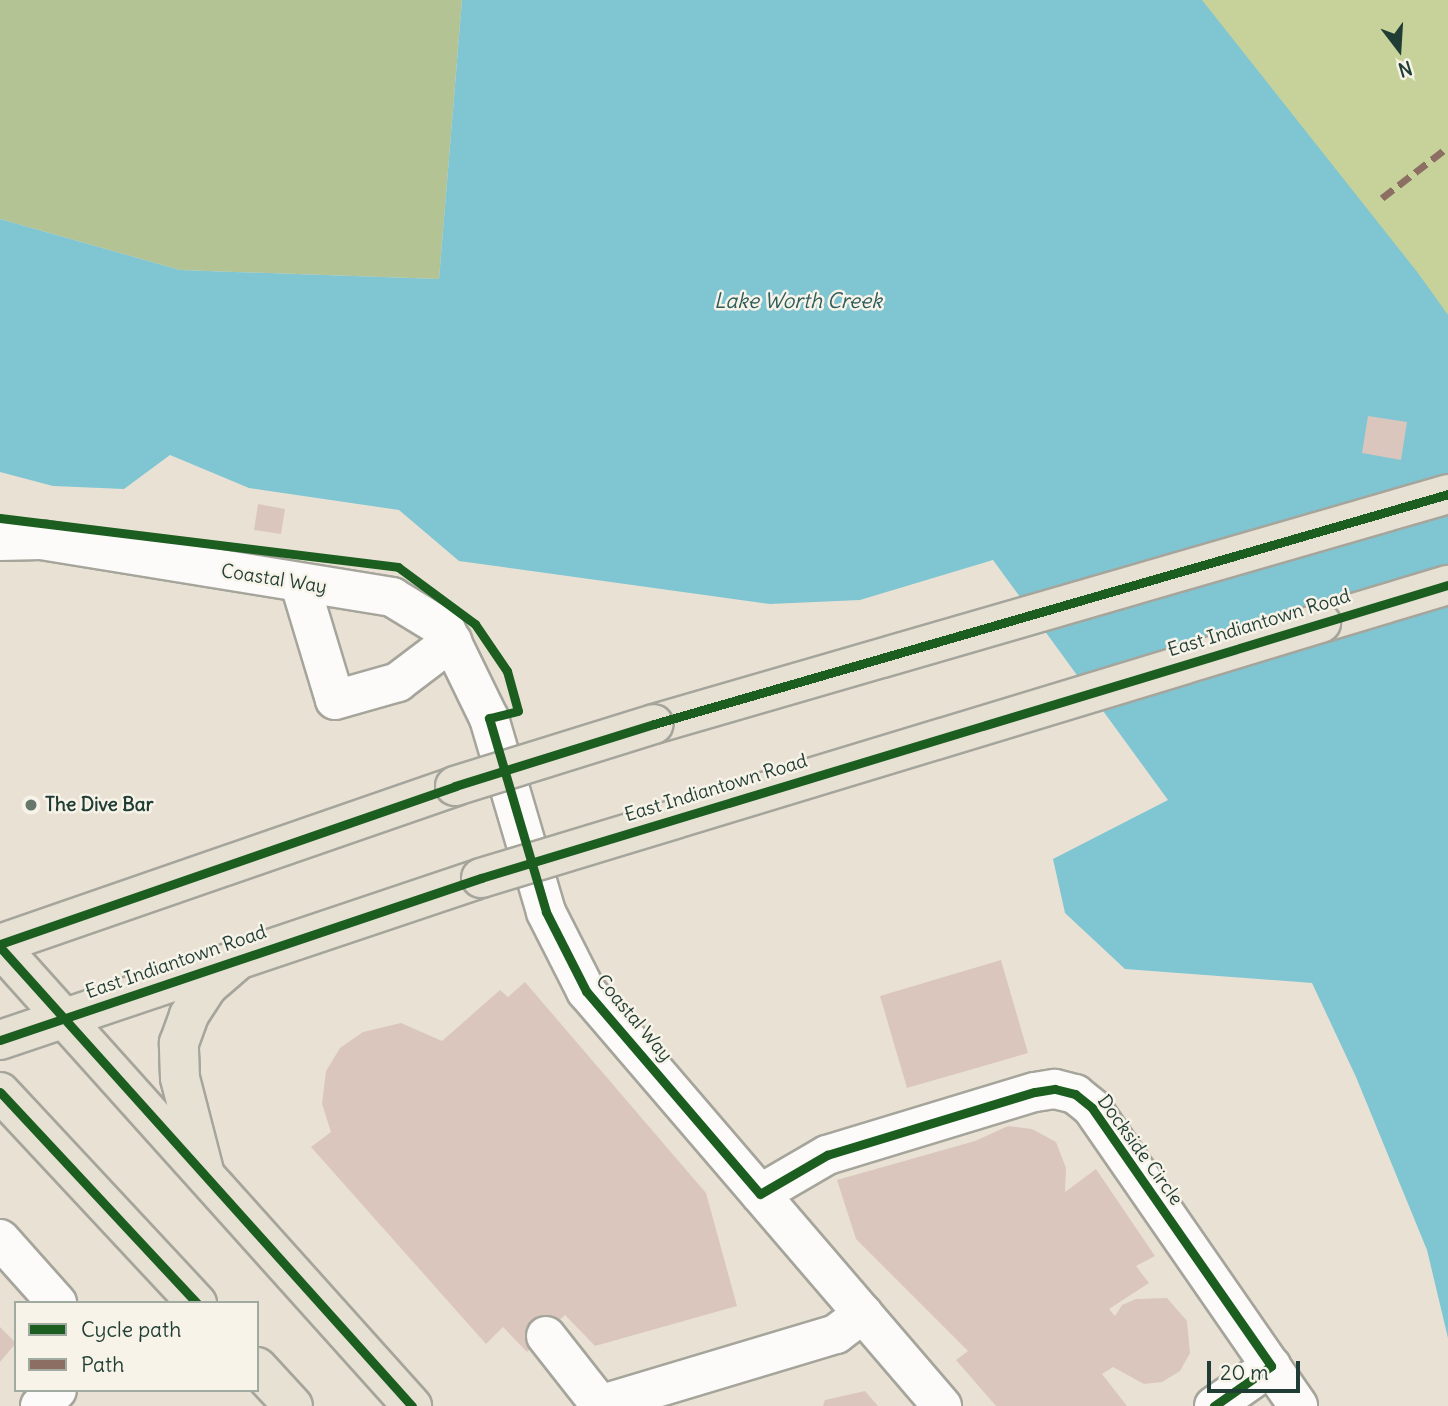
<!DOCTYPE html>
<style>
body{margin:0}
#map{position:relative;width:1448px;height:1406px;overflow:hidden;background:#e9e2d4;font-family:Delius,sans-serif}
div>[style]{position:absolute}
.green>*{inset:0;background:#c6d29a}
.forest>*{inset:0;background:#b3c394}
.water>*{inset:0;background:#80c5d2}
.building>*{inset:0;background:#dac6bd}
.roads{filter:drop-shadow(2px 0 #a5a59c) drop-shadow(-2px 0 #a5a59c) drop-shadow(0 2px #a5a59c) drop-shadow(0 -2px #a5a59c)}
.minor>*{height:38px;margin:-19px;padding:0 19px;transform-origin:19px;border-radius:19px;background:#fcfbf9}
.major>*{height:38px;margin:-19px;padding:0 19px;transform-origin:19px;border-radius:19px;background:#e7e1d4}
.bridges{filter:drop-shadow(2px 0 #a5a59c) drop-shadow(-2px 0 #a5a59c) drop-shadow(0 2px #a5a59c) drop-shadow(0 -2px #a5a59c)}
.major-bridge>*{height:38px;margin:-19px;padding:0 19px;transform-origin:19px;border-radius:19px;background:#e7e1d4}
.quiet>*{height:7px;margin-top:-3.5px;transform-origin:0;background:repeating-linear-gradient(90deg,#8d6e63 0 14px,transparent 0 21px)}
.cycleway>*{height:9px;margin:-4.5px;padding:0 4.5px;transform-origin:4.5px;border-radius:4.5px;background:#1b5e20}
.dots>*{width:19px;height:19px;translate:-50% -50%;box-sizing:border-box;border:4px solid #f7f3e8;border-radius:50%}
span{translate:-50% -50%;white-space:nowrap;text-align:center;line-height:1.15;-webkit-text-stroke:5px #f7f3e8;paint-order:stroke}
.street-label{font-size:19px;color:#1f3d34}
.poi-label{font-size:19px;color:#1f3d34;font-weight:700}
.left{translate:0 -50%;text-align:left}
.water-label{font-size:21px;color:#2c5c5b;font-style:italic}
.legend{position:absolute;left:14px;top:1301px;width:245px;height:91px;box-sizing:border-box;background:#f7f3e8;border:2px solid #a1aaa0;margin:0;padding:9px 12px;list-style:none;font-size:21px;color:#1f3d34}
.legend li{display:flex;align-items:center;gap:14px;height:35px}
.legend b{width:35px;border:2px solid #a1aaa0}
.north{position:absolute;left:1364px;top:14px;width:70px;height:70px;-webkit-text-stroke:5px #f7f3e8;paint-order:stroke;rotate:163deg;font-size:19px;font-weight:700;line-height:28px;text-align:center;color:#1f3d34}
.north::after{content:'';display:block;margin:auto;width:24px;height:32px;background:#1f3d34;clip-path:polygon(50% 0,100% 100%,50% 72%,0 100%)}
.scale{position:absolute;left:1207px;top:1361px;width:93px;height:32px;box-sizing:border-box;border:4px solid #1f3d34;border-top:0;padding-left:9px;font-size:21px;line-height:24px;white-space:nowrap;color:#1f3d34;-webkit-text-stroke:5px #f7f3e8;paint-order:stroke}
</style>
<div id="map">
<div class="green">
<i style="clip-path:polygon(1187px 0,1448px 0,1448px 318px)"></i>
</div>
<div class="forest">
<i style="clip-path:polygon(0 0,462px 0,439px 279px,180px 270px,0 219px)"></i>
</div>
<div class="water">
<i style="clip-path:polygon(462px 0,1202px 0,1418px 273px,1448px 315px,1448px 1338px,1427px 1250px,1356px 1077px,1312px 983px,1125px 969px,1065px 913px,1053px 859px,1168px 800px,993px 560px,860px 600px,770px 604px,459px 561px,399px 510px,249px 488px,170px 455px,124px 489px,53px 486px,0 472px,0 219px,180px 270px,439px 279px)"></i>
</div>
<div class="building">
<i style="clip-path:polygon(1368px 416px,1407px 422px,1401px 460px,1362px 453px)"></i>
<i style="clip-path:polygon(258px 504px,285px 509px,281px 534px,254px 530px)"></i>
<i style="clip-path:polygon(1001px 960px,1028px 1053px,907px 1088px,880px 996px)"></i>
<i style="clip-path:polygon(525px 982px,706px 1193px,737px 1306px,595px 1346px,565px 1315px,527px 1352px,503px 1327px,486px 1344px,311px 1147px,331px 1132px,322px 1104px,326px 1071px,340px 1048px,363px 1032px,401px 1023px,442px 1041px,500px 990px,508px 997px)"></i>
<i style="clip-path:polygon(1008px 1126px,1032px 1129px,1056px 1142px,1066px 1168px,1065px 1192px,1096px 1169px,1155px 1256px,1136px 1266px,1149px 1283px,1109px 1309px,1115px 1316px,1122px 1305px,1136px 1299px,1167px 1298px,1187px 1321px,1190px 1353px,1180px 1371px,1162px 1382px,1144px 1384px,1113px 1367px,1102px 1374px,1127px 1406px,996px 1406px,956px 1360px,968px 1351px,856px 1239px,837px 1180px,975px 1141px)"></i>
<i style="clip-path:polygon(0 1327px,16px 1343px,0 1362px)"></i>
<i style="clip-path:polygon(865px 1391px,878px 1406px,823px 1406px,825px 1400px)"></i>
</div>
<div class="roads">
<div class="minor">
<i style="left:0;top:541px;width:41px;rotate:-1.4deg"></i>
<i style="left:41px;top:540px;width:356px;rotate:9.2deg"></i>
<i style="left:392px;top:597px;width:63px;rotate:31.4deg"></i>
<i style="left:446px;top:630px;width:98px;rotate:64deg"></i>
<i style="left:489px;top:718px;width:202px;rotate:73.6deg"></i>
<i style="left:546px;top:912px;width:89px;rotate:63.1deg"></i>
<i style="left:586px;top:991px;width:547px;rotate:49.38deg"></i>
<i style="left:300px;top:584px;width:121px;rotate:73.2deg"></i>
<i style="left:335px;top:700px;width:66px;rotate:-15.9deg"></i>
<i style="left:398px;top:682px;width:68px;rotate:-37.2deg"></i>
<i style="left:760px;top:1194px;width:78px;rotate:-30.2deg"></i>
<i style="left:827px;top:1155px;width:217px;rotate:-16.9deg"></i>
<i style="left:1035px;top:1092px;width:20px;rotate:-9deg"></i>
<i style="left:1055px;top:1089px;width:21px;rotate:14deg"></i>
<i style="left:1075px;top:1094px;width:22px;rotate:39deg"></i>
<i style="left:1092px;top:1108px;width:362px;rotate:55.3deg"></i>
<i style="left:0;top:1239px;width:86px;rotate:48.3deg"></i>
<i style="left:546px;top:1336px;width:89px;rotate:51.8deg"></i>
<i style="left:40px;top:1406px;width:23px;rotate:-43deg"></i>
<i style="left:596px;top:1406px;width:251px;rotate:-16.7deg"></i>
<i style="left:836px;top:1334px;width:34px;rotate:-37deg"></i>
<i style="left:1214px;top:1406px;width:70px;rotate:-35.1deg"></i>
</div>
<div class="major">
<i style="left:1321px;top:623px;width:133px;rotate:-16.7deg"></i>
<i style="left:654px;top:724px;width:827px;rotate:-16.15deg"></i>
<i style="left:0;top:944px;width:482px;rotate:-19.1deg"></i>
<i style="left:0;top:947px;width:617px;rotate:48.09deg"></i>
<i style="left:0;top:1040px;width:508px;rotate:-18.61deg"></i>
<i style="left:0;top:1092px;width:289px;rotate:47deg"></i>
<i style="left:204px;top:1171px;width:96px;rotate:-104.5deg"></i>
<i style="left:180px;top:1078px;width:35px;rotate:-92deg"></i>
<i style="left:179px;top:1043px;width:30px;rotate:-70deg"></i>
<i style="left:189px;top:1015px;width:35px;rotate:-57deg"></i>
<i style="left:208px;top:986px;width:35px;rotate:-41deg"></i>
<i style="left:257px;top:1367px;width:53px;rotate:47.3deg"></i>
</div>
</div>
<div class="bridges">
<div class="major-bridge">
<i style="left:455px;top:786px;width:208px;rotate:-17.3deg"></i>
<i style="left:481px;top:878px;width:878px;rotate:-16.89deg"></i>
</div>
</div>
<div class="quiet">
<i style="left:1382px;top:198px;width:83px;rotate:-37.7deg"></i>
</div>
<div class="cycleway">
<i style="left:0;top:518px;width:401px;rotate:7deg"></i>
<i style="left:398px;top:567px;width:96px;rotate:36.5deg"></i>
<i style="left:475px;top:624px;width:57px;rotate:55.8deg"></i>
<i style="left:507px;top:671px;width:41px;rotate:74.6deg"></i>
<i style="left:518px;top:711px;width:30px;rotate:166deg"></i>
<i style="left:489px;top:718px;width:202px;rotate:73.6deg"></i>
<i style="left:546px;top:912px;width:89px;rotate:63.1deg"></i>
<i style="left:586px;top:991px;width:267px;rotate:49.4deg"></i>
<i style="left:760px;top:1194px;width:78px;rotate:-30.2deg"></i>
<i style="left:827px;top:1155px;width:217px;rotate:-16.9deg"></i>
<i style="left:1035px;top:1092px;width:20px;rotate:-9deg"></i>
<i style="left:1055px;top:1089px;width:21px;rotate:14deg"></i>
<i style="left:1075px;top:1094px;width:22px;rotate:39deg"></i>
<i style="left:1092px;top:1108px;width:314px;rotate:55.2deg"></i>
<i style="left:1271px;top:1366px;width:70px;rotate:144.9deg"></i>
<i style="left:0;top:944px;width:482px;rotate:-19.1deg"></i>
<i style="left:455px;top:786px;width:208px;rotate:-17.3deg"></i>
<i style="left:654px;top:724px;width:827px;rotate:-16.15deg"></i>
<i style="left:0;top:947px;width:617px;rotate:48.09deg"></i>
<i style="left:0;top:1040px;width:508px;rotate:-18.61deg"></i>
<i style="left:481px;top:878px;width:1010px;rotate:-16.86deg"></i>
<i style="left:0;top:1092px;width:289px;rotate:47deg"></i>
</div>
<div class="dots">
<i style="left:31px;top:805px;background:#66776c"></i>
</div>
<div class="street-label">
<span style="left:274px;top:579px;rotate:9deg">Coastal Way</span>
<span style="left:1259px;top:623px;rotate:-17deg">East Indiantown Road</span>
<span style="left:716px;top:788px;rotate:-17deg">East Indiantown Road</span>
<span style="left:176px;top:962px;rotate:-19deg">East Indiantown Road</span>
<span style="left:634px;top:1018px;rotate:50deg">Coastal Way</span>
<span style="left:1140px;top:1150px;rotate:54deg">Dockside Circle</span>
</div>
<div class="poi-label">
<span class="left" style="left:45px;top:805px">The Dive Bar</span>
</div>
<div class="water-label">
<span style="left:798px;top:301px">Lake Worth Creek</span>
</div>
<ul class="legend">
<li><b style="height:9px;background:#1b5e20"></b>Cycle path</li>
<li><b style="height:9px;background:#8d6e63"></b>Path</li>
</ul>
<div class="north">N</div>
<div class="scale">20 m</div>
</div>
